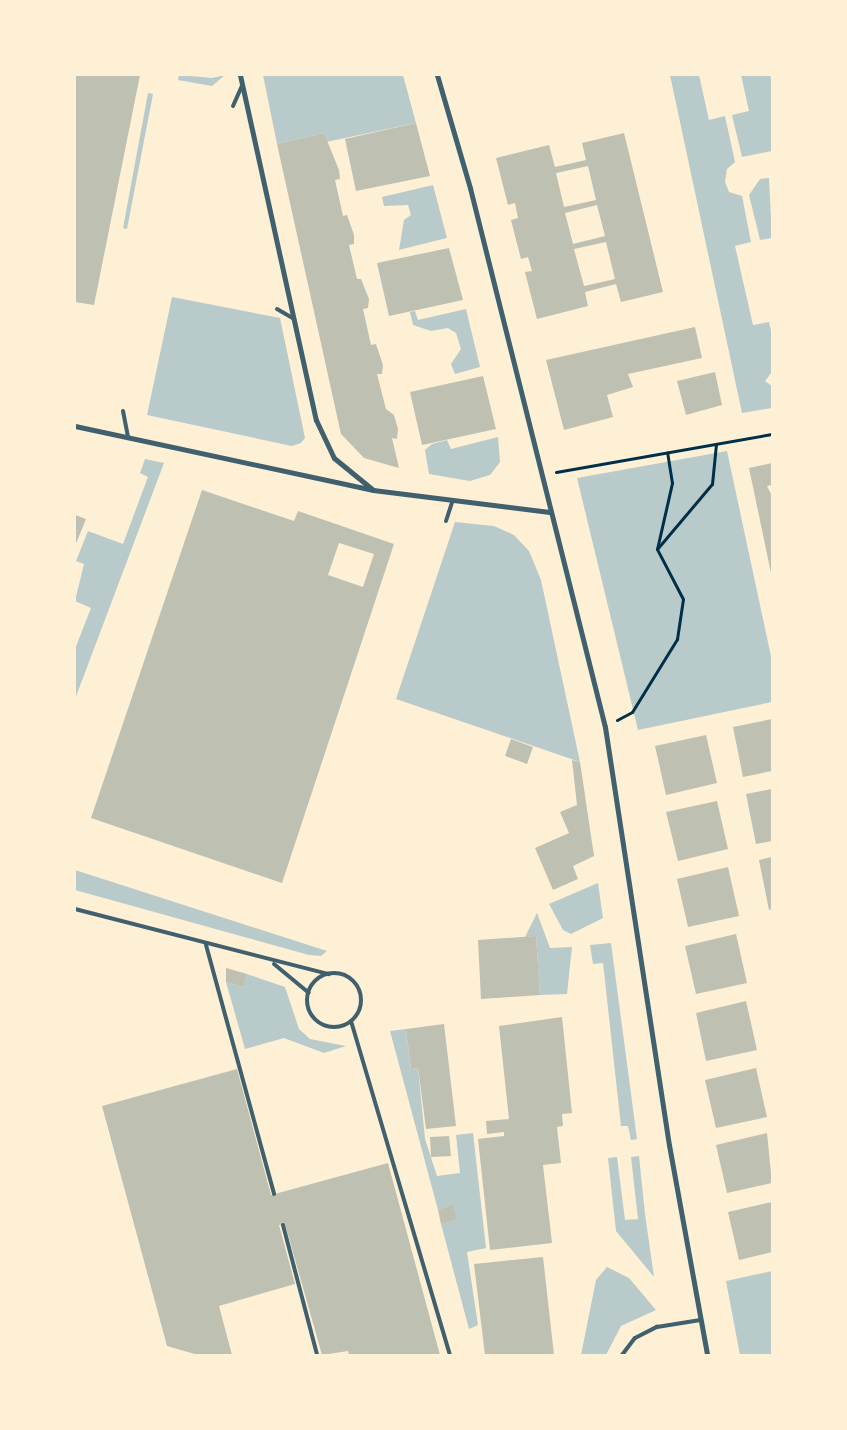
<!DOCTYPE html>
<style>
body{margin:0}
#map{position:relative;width:847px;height:1430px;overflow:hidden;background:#fdf0d5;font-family:"Libre Baskerville",serif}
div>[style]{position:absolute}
.green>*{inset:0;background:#b9caca}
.building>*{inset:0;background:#bec0b2}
.path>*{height:3px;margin:-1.5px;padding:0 1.5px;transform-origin:1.5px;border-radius:1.5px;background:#003049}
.service>*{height:4px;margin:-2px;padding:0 2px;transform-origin:2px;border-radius:2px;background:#3f606c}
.service>.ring{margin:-2px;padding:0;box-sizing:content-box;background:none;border:4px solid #3f606c;border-radius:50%}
.minor>*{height:5px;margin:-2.5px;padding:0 2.5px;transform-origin:2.5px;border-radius:2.5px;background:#3f606c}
span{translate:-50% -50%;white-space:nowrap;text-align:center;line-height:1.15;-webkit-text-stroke:4px #fdf0d5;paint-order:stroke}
.frame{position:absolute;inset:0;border:76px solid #fdf0d5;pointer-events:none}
</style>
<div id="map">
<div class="green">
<i style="clip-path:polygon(179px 75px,212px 78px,225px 75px,212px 86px,178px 80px)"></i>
<i style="clip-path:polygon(263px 75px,403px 75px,416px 123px,326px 142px,324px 133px,277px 144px)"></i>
<i style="clip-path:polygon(670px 75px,699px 75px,709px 120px,725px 116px,735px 162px,727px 169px,725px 182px,729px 192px,742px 196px,751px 242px,735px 246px,753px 325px,769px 322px,772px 335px,772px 372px,765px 381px,772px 386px,772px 408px,742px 413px)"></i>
<i style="clip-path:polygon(741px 75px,770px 75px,772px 82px,772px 151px,742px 157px,732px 115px,749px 111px)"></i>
<i style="clip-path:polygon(148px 93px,153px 94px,127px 229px,123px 228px)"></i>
<i style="clip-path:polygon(769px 178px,772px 238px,760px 240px,749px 195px,760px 179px)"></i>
<i style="clip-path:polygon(433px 185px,447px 238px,399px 250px,404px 220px,411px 215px,408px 205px,384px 206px,382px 197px)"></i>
<i style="clip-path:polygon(172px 297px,280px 318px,305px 438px,301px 443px,292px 446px,147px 415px)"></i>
<i style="clip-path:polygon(466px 309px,480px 367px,455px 374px,451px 364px,461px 349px,456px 333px,448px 328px,431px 331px,413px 325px,410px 312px,415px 311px,418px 320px)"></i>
<i style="clip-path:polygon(498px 437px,500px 462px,490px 475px,470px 481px,429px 474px,425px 450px,432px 444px,447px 440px,451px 449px)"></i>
<i style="clip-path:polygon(727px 451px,772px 661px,772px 702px,638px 730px,577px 478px)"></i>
<i style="clip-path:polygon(145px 459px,164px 463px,75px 699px,75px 649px,91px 608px,75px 601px,84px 564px,76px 561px,88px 531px,123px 544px,148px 477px,140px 473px)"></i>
<i style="clip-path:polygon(455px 522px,494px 526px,514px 535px,529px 551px,541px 580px,580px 762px,396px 699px)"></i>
<i style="clip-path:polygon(75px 870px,327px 951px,321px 956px,309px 955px,75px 890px)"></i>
<i style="clip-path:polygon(598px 883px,603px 918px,571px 934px,563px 930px,549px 904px)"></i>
<i style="clip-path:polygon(537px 913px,550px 948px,572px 947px,567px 994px,540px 995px,536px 936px,525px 937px)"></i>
<i style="clip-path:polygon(611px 943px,637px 1139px,631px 1140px,628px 1126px,621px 1126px,603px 963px,593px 964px,590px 945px)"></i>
<i style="clip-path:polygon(247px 974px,285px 987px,299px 1029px,310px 1039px,346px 1046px,324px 1053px,284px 1038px,245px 1049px,226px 982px,244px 987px)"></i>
<i style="clip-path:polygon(406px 1029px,411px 1069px,418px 1068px,425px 1139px,437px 1176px,460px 1173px,456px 1135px,473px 1133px,486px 1248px,467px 1252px,478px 1325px,469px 1329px,441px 1224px,456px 1220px,453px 1206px,438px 1210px,390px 1031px)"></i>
<i style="clip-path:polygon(639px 1156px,645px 1214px,654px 1277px,616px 1231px,608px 1158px,617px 1157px,625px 1220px,638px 1219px,631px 1157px)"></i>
<i style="clip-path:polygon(607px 1267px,629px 1278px,656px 1310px,621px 1326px,606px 1355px,581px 1355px,596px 1280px)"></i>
<i style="clip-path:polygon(772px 1271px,772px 1355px,740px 1355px,726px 1281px)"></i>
</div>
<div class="building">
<i style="clip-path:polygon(75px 75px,140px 75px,94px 305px,75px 302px)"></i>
<i style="clip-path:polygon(416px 123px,430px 176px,356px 191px,345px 139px)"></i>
<i style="clip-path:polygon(324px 133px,339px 170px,340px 179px,335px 180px,343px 216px,347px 215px,354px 235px,354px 244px,349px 245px,357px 279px,361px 279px,369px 299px,368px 308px,363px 309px,371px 345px,376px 344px,383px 365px,382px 374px,377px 374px,386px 409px,394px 415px,398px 429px,397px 439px,392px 438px,399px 468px,364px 458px,341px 434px,277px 144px)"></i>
<i style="clip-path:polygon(evenodd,624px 133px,663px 292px,621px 302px,616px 284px,585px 292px,588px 306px,537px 319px,525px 272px,532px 271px,528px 257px,521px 259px,511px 220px,518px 218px,515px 203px,508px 205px,496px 158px,549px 145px,555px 167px,586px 160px,582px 143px,624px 133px,588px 166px,596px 200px,564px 207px,556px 173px,588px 166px,624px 133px,597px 205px,605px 236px,573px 244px,565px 213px,597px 205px,624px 133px,606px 242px,615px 279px,584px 286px,574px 249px,606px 242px)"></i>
<i style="clip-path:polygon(449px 248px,463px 300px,389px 316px,377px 263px)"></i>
<i style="clip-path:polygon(695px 327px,702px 358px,628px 374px,633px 387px,607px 395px,613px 417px,564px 430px,546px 360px)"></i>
<i style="clip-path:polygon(715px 372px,722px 405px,686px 415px,677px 381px)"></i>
<i style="clip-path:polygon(483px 376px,496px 429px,422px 445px,410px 392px)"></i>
<i style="clip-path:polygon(772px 463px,772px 485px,767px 486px,772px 496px,771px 573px,749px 468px)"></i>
<i style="clip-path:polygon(evenodd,202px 490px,294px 521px,298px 511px,394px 544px,282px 883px,91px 818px,202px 490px,339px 543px,374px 554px,363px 587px,328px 575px,339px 543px)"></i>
<i style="clip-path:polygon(75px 515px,86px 519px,75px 546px)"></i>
<i style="clip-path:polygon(772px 719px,772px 771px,743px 777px,733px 727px)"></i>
<i style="clip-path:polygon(706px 735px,717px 783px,666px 795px,655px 746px)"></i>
<i style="clip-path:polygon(511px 739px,533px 747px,527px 764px,505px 756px)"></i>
<i style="clip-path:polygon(572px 760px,580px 762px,594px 856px,573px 866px,578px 879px,553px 890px,535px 848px,569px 833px,560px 812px,577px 805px)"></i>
<i style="clip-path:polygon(772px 789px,772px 841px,756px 844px,746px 794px)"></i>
<i style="clip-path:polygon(717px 801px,728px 849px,678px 861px,666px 812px)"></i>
<i style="clip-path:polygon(772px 857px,772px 909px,769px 910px,759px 860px)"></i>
<i style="clip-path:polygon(728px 867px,739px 916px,688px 927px,677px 879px)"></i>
<i style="clip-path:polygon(736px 934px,747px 983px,696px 994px,685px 946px)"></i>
<i style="clip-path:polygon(536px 936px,540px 995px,481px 999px,478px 940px)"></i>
<i style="clip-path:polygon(226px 968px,247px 974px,244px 987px,226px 982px)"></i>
<i style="clip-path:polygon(746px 1001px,757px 1050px,706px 1061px,696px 1013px)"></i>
<i style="clip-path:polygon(562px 1017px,572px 1113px,562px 1114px,563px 1126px,557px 1127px,561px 1163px,543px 1165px,552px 1243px,490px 1250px,478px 1139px,504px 1136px,504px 1132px,487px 1134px,486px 1121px,509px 1119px,499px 1026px)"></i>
<i style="clip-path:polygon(444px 1024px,456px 1126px,426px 1129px,418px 1068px,411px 1069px,406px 1029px)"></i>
<i style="clip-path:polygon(756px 1068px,767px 1117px,716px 1128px,705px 1080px)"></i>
<i style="clip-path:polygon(237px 1069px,271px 1195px,388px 1163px,440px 1355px,349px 1355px,348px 1351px,322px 1355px,285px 1224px,279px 1225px,295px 1284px,219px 1306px,232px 1355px,198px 1355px,167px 1346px,102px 1106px)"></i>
<i style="clip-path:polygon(767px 1133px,772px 1183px,727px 1193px,716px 1145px)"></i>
<i style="clip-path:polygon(449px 1136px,451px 1156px,431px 1157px,430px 1137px)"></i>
<i style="clip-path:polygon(772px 1202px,772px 1252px,739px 1260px,728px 1212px)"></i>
<i style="clip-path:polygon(453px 1205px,457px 1220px,441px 1224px,438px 1210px)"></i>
<i style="clip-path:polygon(543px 1257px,554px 1355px,485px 1355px,474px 1264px)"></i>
</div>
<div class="path">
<i style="left:556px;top:472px;width:219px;rotate:-10deg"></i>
<i style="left:657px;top:549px;width:68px;rotate:-77.2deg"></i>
<i style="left:672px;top:483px;width:31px;rotate:-99deg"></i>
<i style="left:617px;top:720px;width:17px;rotate:-28deg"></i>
<i style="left:632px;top:712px;width:86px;rotate:-58.3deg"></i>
<i style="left:677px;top:639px;width:40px;rotate:-81.5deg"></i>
<i style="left:683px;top:599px;width:56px;rotate:-117.5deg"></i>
<i style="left:657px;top:549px;width:85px;rotate:-49.8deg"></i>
<i style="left:712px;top:484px;width:40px;rotate:-84.3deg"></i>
</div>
<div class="service">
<i style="left:233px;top:106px;width:22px;rotate:-66deg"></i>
<i style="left:277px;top:309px;width:20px;rotate:30deg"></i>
<i style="left:123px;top:411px;width:26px;rotate:79deg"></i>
<i style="left:446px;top:521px;width:22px;rotate:-72deg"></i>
<i style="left:75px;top:909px;width:262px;rotate:14.4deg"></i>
<i style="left:206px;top:945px;width:258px;rotate:74.7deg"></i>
<i style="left:274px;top:964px;width:45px;rotate:39.6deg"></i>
<i class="ring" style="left:307px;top:973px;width:50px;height:50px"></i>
<i style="left:351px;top:1021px;width:348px;rotate:73.5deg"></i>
<i style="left:283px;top:1225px;width:134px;rotate:75.3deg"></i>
<i style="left:622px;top:1355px;width:21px;rotate:-53deg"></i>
<i style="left:635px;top:1338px;width:25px;rotate:-27deg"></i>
<i style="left:657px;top:1327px;width:44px;rotate:-9.2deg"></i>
</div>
<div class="minor">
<i style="left:240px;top:75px;width:353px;rotate:77.6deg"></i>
<i style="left:316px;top:420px;width:42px;rotate:64.7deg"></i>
<i style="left:334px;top:458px;width:49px;rotate:39.2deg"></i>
<i style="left:437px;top:75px;width:118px;rotate:73.7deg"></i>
<i style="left:470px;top:188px;width:556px;rotate:75.94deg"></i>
<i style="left:605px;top:727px;width:423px;rotate:81.3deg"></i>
<i style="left:669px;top:1145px;width:213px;rotate:79.7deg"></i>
<i style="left:75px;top:426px;width:305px;rotate:12.1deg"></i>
<i style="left:373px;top:490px;width:178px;rotate:7.1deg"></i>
</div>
<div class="frame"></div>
</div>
